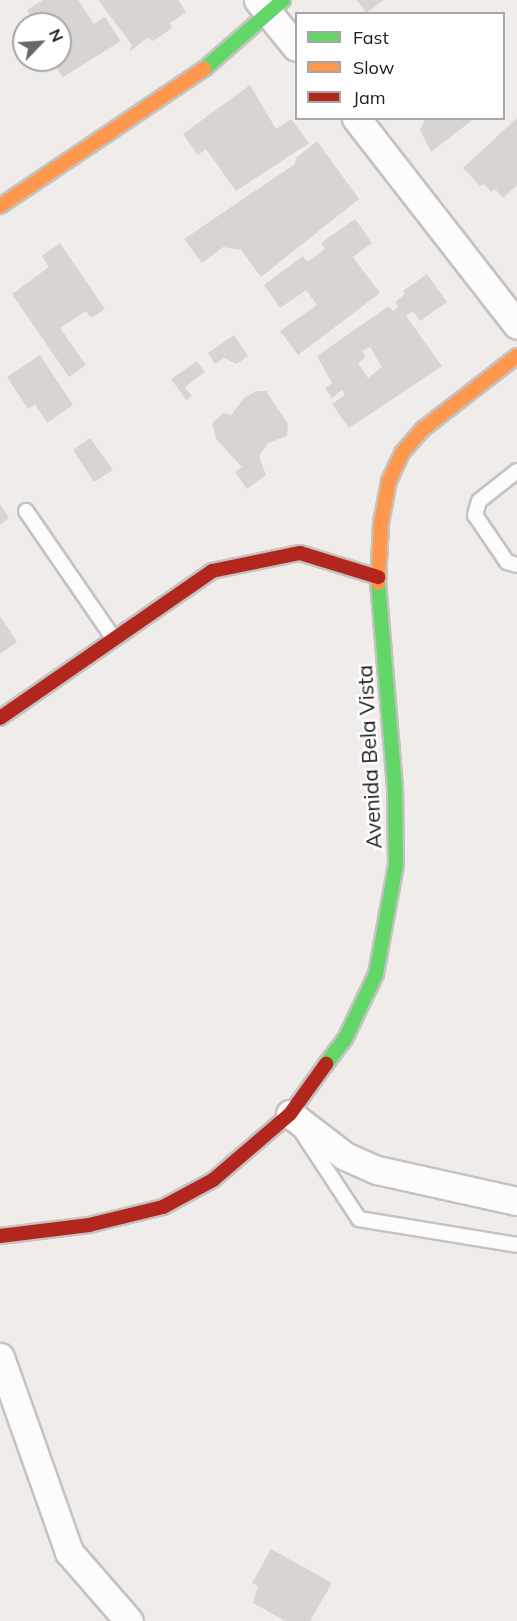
<!DOCTYPE html>
<style>
body{margin:0}
#map{position:relative;width:517px;height:1621px;overflow:hidden;background:#efece9;font-family:Mulish,sans-serif}
div>[style]{position:absolute}
.building>*{inset:0;background:#d7d4d2}
.roads{filter:drop-shadow(2px 0 #c4c3c1) drop-shadow(-2px 0 #c4c3c1) drop-shadow(0 2px #c4c3c1) drop-shadow(0 -2px #c4c3c1)}
.lane>*{height:14px;margin:-7px;padding:0 7px;transform-origin:7px;border-radius:7px;background:#fdfcfc}
.street>*{height:27px;margin:-13.5px;padding:0 13.5px;transform-origin:13.5px;border-radius:13.5px;background:#fdfcfc}
.fast>*{height:14px;margin:-7px;padding:0 7px;transform-origin:7px;border-radius:7px;background:#63d668}
.slow>*{height:14px;margin:-7px;padding:0 7px;transform-origin:7px;border-radius:7px;background:#ff974d}
.jam>*{height:14px;margin:-7px;padding:0 7px;transform-origin:7px;border-radius:7px;background:#b3261e}
span{translate:-50% -50%;white-space:nowrap;text-align:center;line-height:1.15;-webkit-text-stroke:5px #fff;paint-order:stroke}
.street-label{font-size:21px;color:#202020}
.legend{position:absolute;left:295px;top:12px;width:210px;height:108px;box-sizing:border-box;background:#fff;border:2px solid #a6a6a6;margin:0;padding:8px 10px;list-style:none;font-size:18px;color:#202020}
.legend li{display:flex;align-items:center;gap:12px;height:30px}
.legend b{width:30px;border:2px solid #a6a6a6}
.north{position:absolute;left:12px;top:12px;width:60px;height:60px;box-sizing:border-box;background:#fff;border:2px solid #a6a6a6;border-radius:50%;rotate:65deg;font-size:16px;font-weight:700;line-height:24px;text-align:center;color:#202020}
.north::after{content:'';display:block;margin:auto;width:21px;height:27px;background:#686766;clip-path:polygon(50% 0,100% 100%,50% 72%,0 100%)}
</style>
<div id="map">
<div class="building">
<i style="clip-path:polygon(43px 0,78px 0,94px 24px,105px 17px,121px 41px,63px 77px,51px 60px,60px 60px,60px 24px,36px 24px,27px 10px)"></i>
<i style="clip-path:polygon(98px 0,178px 0,186px 12px,170px 23px,172px 28px,153px 41px,147px 38px,129px 52px,132px 45px)"></i>
<i style="clip-path:polygon(357px 0,384px 0,366px 13px)"></i>
<i style="clip-path:polygon(250px 85px,276px 129px,291px 119px,309px 143px,236px 191px,206px 149px,198px 155px,183px 134px)"></i>
<i style="clip-path:polygon(426px 118px,475px 118px,431px 152px,420px 130px)"></i>
<i style="clip-path:polygon(517px 118px,517px 185px,503px 198px,495px 189px,491px 192px,484px 184px,480px 186px,463px 168px)"></i>
<i style="clip-path:polygon(317px 141px,359px 199px,261px 277px,241px 250px,223px 247px,202px 263px,184px 239px,295px 164px,296px 158px)"></i>
<i style="clip-path:polygon(355px 219px,372px 243px,353px 257px,380px 293px,298px 355px,280px 331px,317px 305px,306px 290px,280px 308px,264px 285px,303px 256px,307px 262px,325px 249px,321px 243px)"></i>
<i style="clip-path:polygon(60px 243px,105px 309px,91px 318px,86px 311px,60px 328px,86px 365px,69px 377px,12px 294px,49px 267px,42px 256px)"></i>
<i style="clip-path:polygon(evenodd,427px 274px,447px 302px,420px 321px,413px 311px,406px 316px,442px 366px,349px 428px,332px 404px,345px 395px,342px 390px,332px 398px,325px 388px,332px 383px,317px 356px,389px 306px,393px 311px,398px 307px,395px 302px,405px 294px,403px 291px,427px 274px,370px 347px,382px 367px,368px 378px,358px 363px,366px 357px,362px 351px,370px 347px)"></i>
<i style="clip-path:polygon(234px 335px,248px 356px,237px 364px,224px 358px,215px 364px,208px 353px)"></i>
<i style="clip-path:polygon(40px 355px,73px 405px,47px 423px,35px 404px,28px 409px,7px 377px)"></i>
<i style="clip-path:polygon(197px 361px,205px 372px,185px 387px,192px 396px,186px 400px,171px 379px)"></i>
<i style="clip-path:polygon(257px 391px,266px 391px,288px 424px,287px 436px,268px 443px,259px 456px,266px 475px,247px 489px,235px 472px,242px 467px,216px 439px,212px 423px,223px 413px,231px 415px,244px 398px)"></i>
<i style="clip-path:polygon(90px 438px,113px 470px,94px 482px,73px 450px)"></i>
<i style="clip-path:polygon(0 504px,9px 518px,0 525px)"></i>
<i style="clip-path:polygon(0 616px,17px 642px,0 654px)"></i>
<i style="clip-path:polygon(271px 1549px,332px 1583px,310px 1621px,285px 1621px,253px 1603px,258px 1586px,252px 1583px)"></i>
</div>
<div class="roads">
<div class="lane">
<i style="left:517px;top:471px;width:48px;rotate:141.7deg"></i>
<i style="left:479px;top:501px;width:15px;rotate:106deg"></i>
<i style="left:475px;top:515px;width:57px;rotate:55.8deg"></i>
<i style="left:507px;top:562px;width:10px;rotate:17deg"></i>
<i style="left:26px;top:511px;width:155px;rotate:55.5deg"></i>
<i style="left:303px;top:1134px;width:102px;rotate:56.6deg"></i>
<i style="left:359px;top:1219px;width:160px;rotate:9.3deg"></i>
</div>
<div class="street">
<i style="left:258px;top:0;width:60px;rotate:51deg"></i>
<i style="left:356px;top:118px;width:262px;rotate:52.1deg"></i>
<i style="left:290px;top:1114px;width:69px;rotate:37.4deg"></i>
<i style="left:345px;top:1156px;width:35px;rotate:24deg"></i>
<i style="left:377px;top:1170px;width:143px;rotate:12.5deg"></i>
<i style="left:0;top:1357px;width:207px;rotate:70.5deg"></i>
<i style="left:69px;top:1552px;width:91px;rotate:49deg"></i>
</div>
<div class="fast">
<i style="left:204px;top:69px;width:105px;rotate:-41.1deg"></i>
<i style="left:326px;top:1064px;width:31px;rotate:-53deg"></i>
<i style="left:345px;top:1039px;width:72px;rotate:-64.5deg"></i>
<i style="left:376px;top:974px;width:111px;rotate:-79.6deg"></i>
<i style="left:396px;top:865px;width:77px;rotate:-90.7deg"></i>
<i style="left:395px;top:788px;width:206px;rotate:-94.7deg"></i>
</div>
<div class="slow">
<i style="left:0;top:206px;width:246px;rotate:-33.9deg"></i>
<i style="left:378px;top:583px;width:60px;rotate:-87.1deg"></i>
<i style="left:381px;top:523px;width:43px;rotate:-79.2deg"></i>
<i style="left:389px;top:481px;width:31px;rotate:-65deg"></i>
<i style="left:402px;top:453px;width:32px;rotate:-49deg"></i>
<i style="left:423px;top:429px;width:119px;rotate:-37.8deg"></i>
</div>
<div class="jam">
<i style="left:0;top:718px;width:258px;rotate:-34.7deg"></i>
<i style="left:212px;top:571px;width:90px;rotate:-11.6deg"></i>
<i style="left:300px;top:553px;width:82px;rotate:17.1deg"></i>
<i style="left:0;top:1236px;width:90px;rotate:-7deg"></i>
<i style="left:89px;top:1225px;width:76px;rotate:-13.7deg"></i>
<i style="left:163px;top:1207px;width:57px;rotate:-28.4deg"></i>
<i style="left:213px;top:1180px;width:101px;rotate:-40.6deg"></i>
<i style="left:290px;top:1114px;width:62px;rotate:-54.2deg"></i>
</div>
</div>
<div class="street-label">
<span style="left:369px;top:757px;rotate:-93deg">Avenida Bela Vista</span>
</div>
<ul class="legend">
<li><b style="height:8px;background:#63d668"></b>Fast</li>
<li><b style="height:8px;background:#ff974d"></b>Slow</li>
<li><b style="height:8px;background:#b3261e"></b>Jam</li>
</ul>
<div class="north">N</div>
</div>
